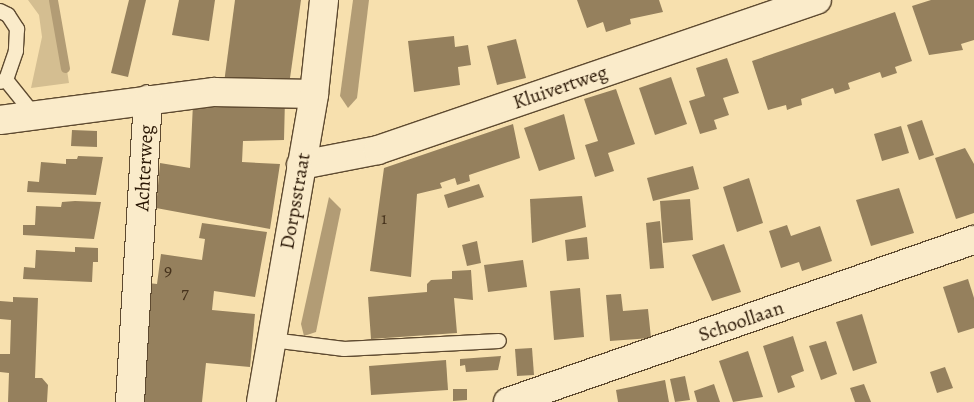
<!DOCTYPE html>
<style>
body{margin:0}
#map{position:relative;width:974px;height:402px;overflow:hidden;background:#f7e0ae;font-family:Alegreya,serif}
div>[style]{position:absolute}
.green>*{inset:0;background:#d4be91}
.water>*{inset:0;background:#b29c75}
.stream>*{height:9px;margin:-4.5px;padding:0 4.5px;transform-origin:4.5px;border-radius:4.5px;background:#b29c75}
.building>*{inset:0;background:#95805d}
.roads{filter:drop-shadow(1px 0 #5e4a30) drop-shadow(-1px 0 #5e4a30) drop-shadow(0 1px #5e4a30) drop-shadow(0 -1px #5e4a30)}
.lane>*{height:14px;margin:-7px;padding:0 7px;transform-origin:7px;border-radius:7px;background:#faebca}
.street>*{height:28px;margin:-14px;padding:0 14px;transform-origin:14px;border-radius:14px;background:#faebca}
span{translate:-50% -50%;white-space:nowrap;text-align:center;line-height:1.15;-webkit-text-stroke:4.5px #faebca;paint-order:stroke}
.number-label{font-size:18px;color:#46321c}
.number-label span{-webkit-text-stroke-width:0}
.street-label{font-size:20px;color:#2b1806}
</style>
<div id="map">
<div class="green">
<i style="clip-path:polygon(28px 0,56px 0,69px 83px,31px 88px,42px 37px,39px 15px)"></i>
</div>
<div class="water">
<i style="clip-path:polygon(353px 0,369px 0,357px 98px,348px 108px,340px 96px)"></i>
<i style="clip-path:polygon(329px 197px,341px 209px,316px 332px,304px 336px,301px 324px)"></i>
</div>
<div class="stream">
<i style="left:53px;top:0;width:69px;rotate:80deg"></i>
</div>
<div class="building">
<i style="clip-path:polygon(129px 0,146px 0,128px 77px,111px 73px)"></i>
<i style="clip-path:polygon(179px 0,215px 0,209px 41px,172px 35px)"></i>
<i style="clip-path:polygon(235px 0,301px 0,290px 78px,224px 83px)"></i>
<i style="clip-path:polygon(577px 0,659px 0,663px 12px,630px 19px,631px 24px,606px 32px,603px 22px,587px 28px)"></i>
<i style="clip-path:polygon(931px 0,974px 0,974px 40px,961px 44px,963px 50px,929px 55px,912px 6px)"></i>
<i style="clip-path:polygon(895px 12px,912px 61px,895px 67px,897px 73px,882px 78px,880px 72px,848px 83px,850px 89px,835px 94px,833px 88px,801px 99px,802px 105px,795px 107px,787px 110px,786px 105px,768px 110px,752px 61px)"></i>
<i style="clip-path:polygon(454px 36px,455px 47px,468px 45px,471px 65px,458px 67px,460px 85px,414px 92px,408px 41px)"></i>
<i style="clip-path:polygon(516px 39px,526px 78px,497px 85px,487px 46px)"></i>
<i style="clip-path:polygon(727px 58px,739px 93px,723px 98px,729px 115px,714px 120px,717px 129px,700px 134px,689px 101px,705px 96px,696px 68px)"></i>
<i style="clip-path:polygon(671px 77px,687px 124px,655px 135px,639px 88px)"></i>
<i style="clip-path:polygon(616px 89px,635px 144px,608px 153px,614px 171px,595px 177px,585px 145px,598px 141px,584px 99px)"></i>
<i style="clip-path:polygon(285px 99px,284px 140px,243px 141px,242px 162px,280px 164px,270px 229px,156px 208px,160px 163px,190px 168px,193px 103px)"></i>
<i style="clip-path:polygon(564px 114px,575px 159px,539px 171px,524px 128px)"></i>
<i style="clip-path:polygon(922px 120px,934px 155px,919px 160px,907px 125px)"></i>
<i style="clip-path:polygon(513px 124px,520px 158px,469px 175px,470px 181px,457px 185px,455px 178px,440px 183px,442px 188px,417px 194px,411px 277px,370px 271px,384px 168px)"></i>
<i style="clip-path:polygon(901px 126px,909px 153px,882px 161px,874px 134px)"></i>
<i style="clip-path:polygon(72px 130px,97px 131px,97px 147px,71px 146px)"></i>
<i style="clip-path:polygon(965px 148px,974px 164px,974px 213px,956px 219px,935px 158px)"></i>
<i style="clip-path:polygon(78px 156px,103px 157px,96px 195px,27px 192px,28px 181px,39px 182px,41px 162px,66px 164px,66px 159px,77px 159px)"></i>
<i style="clip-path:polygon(693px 166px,699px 189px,653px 201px,647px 178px)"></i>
<i style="clip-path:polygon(749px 178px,763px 223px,737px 232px,723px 187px)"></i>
<i style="clip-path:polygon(479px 184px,484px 197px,448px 208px,444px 195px)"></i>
<i style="clip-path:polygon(899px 188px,914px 233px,871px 246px,856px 200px)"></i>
<i style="clip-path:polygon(582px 196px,586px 227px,532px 243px,530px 199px)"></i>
<i style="clip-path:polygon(690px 199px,693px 240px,663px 243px,660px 201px)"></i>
<i style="clip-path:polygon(75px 201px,101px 202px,94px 239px,23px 235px,23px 225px,35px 225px,36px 206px,61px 207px,62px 202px)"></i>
<i style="clip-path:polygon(660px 221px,664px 268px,650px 269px,646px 223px)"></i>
<i style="clip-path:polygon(202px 223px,267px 232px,255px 297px,214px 291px,212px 310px,255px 314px,250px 367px,206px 363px,202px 402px,136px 402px,148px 283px,157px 284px,161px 254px,202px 260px,205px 239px,199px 238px)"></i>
<i style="clip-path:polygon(787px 225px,791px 236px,820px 226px,832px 261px,802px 271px,799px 262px,781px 268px,769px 231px)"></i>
<i style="clip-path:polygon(587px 237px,589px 259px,567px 261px,565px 240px)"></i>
<i style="clip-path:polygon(477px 241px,481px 263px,467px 266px,462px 245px)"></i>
<i style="clip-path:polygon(724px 244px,741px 292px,712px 301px,692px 255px)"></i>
<i style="clip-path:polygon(75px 247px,98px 248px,98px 262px,93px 262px,92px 282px,23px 279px,24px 267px,35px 268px,36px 250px,75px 252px)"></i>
<i style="clip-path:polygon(523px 260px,527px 287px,488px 292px,484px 265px)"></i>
<i style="clip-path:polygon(471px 270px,473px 300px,454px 298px,457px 333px,371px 339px,368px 297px,427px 292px,427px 284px,431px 280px,452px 279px,452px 271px)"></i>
<i style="clip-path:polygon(968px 279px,974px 298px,974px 328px,958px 333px,943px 287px)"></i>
<i style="clip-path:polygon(580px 288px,584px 337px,554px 340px,550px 291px)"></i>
<i style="clip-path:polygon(621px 294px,623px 311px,648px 309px,651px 338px,610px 341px,606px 295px)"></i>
<i style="clip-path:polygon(13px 297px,38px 298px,35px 378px,42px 378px,48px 385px,47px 402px,8px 402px,9px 373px,0 372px,0 354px,10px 354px,11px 320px,0 319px,0 301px,13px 302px)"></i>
<i style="clip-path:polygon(862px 314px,877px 363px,853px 371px,836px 322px)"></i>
<i style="clip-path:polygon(793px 336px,804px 371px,791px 376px,795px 387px,778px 393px,763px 346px)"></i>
<i style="clip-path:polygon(826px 341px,837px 374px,821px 380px,809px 346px)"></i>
<i style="clip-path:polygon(532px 348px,534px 375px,517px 376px,515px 349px)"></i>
<i style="clip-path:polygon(748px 351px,763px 397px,733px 402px,719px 361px)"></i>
<i style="clip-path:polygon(501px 356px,498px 370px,466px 372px,465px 365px,460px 366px,460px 359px)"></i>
<i style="clip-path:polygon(446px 360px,448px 390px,371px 395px,369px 366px)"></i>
<i style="clip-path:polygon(945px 367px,953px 388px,937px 393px,930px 372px)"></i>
<i style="clip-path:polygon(685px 376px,690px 400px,675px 402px,670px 379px)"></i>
<i style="clip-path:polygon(665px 380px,669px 402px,618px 402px,616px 390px)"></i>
<i style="clip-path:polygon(714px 384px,720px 402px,697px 402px,694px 391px)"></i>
<i style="clip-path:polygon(864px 384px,871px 402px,855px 402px,850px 388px)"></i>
<i style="clip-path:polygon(453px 389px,467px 389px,467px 400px,453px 401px)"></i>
</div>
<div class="roads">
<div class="lane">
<i style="left:0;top:11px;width:9px;rotate:27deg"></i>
<i style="left:8px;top:15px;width:17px;rotate:57deg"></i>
<i style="left:17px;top:29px;width:22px;rotate:93deg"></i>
<i style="left:16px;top:51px;width:31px;rotate:109deg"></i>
<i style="left:6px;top:80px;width:6px;rotate:162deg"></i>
<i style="left:6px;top:80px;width:46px;rotate:51.1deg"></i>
<i style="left:272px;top:340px;width:73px;rotate:7.1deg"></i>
<i style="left:344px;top:349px;width:155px;rotate:-3deg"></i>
</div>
<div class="street">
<i style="left:0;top:120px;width:216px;rotate:-7.5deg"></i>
<i style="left:214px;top:92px;width:100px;rotate:1.1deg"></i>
<i style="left:301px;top:165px;width:78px;rotate:-11deg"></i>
<i style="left:378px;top:150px;width:464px;rotate:-18.9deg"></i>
<i style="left:130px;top:402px;width:303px;rotate:-86.6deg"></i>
<i style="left:261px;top:402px;width:313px;rotate:-80.2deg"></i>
<i style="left:314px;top:94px;width:95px;rotate:-83.9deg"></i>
<i style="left:508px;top:402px;width:493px;rotate:-19.2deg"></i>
</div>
</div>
<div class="number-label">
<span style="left:384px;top:218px">1</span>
<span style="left:168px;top:270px">9</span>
<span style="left:185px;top:292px">7</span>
</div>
<div class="street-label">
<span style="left:560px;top:87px;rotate:-19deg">Kluivertweg</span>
<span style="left:144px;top:168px;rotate:-87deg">Achterweg</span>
<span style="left:295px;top:201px;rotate:-80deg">Dorpsstraat</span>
<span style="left:741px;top:321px;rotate:-19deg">Schoollaan</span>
</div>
</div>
